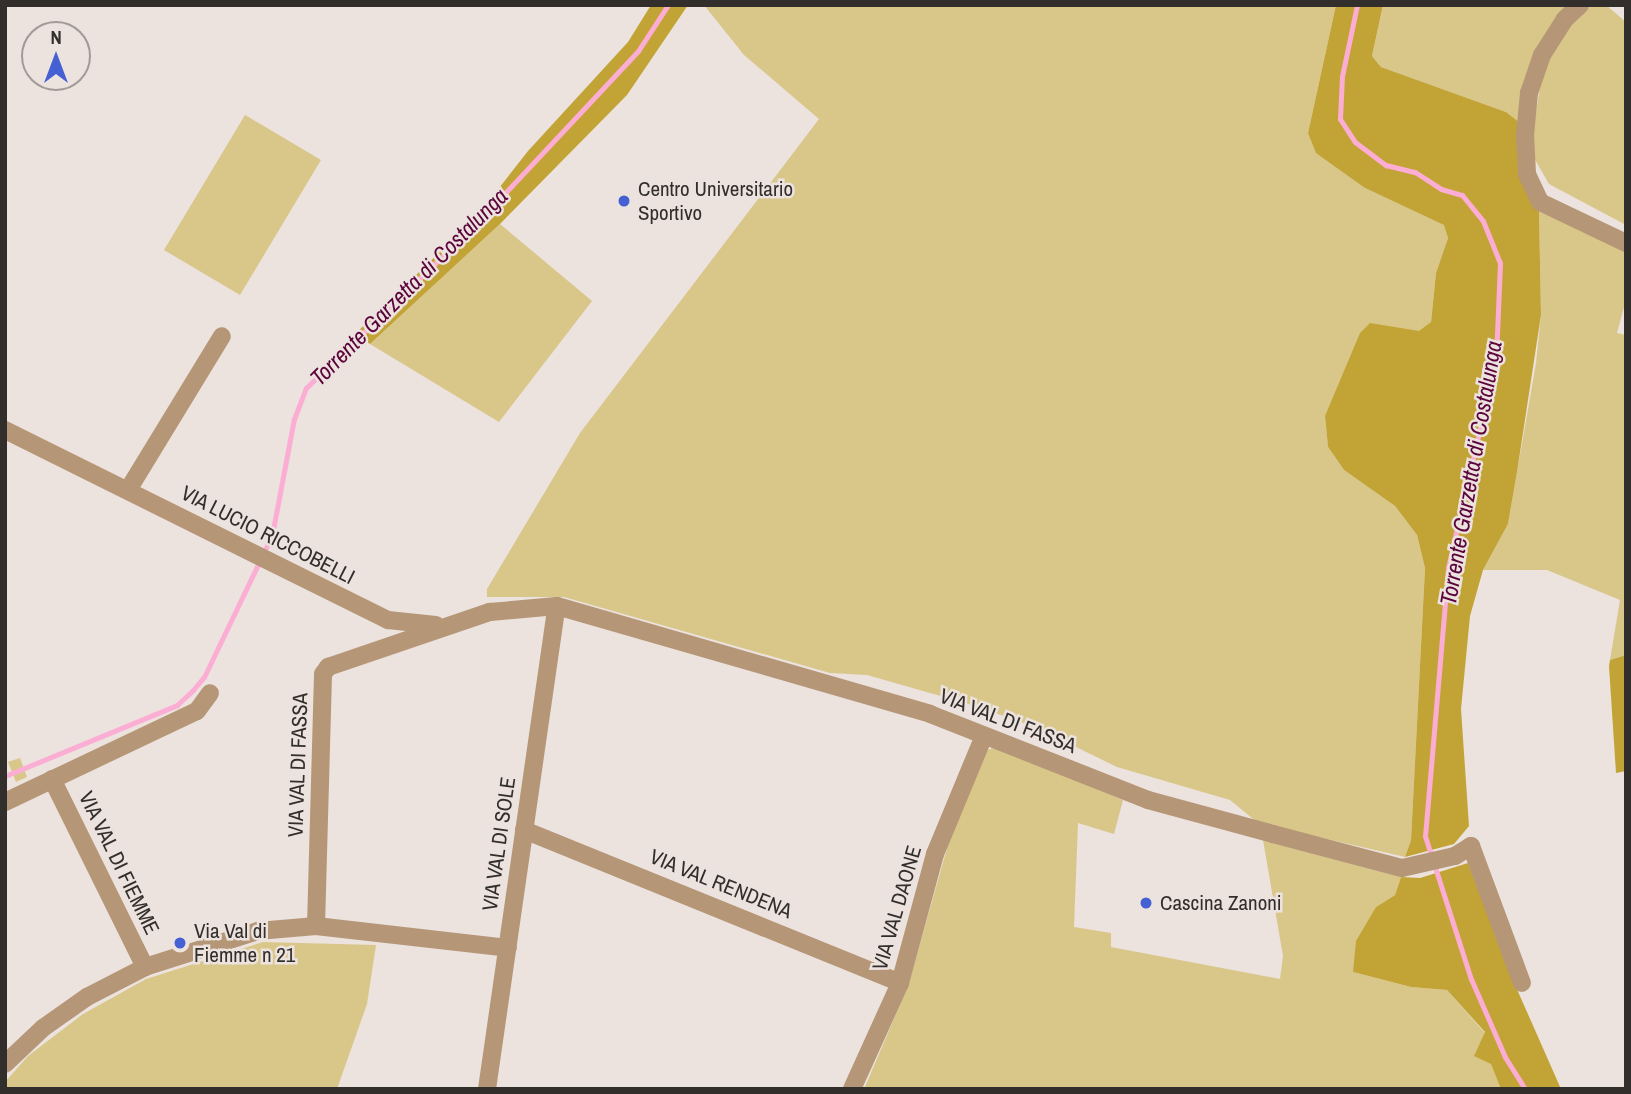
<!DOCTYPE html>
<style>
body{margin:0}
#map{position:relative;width:1631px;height:1094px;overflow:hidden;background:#ece2de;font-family:"Archivo Narrow",sans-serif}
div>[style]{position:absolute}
.green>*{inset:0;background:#d9c78a}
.forest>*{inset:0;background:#c2a436}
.stream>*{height:5px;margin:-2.5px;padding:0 2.5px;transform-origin:2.5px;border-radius:2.5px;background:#fcadd4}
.minor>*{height:18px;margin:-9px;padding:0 9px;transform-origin:9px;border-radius:9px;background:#b59676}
.dots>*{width:19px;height:19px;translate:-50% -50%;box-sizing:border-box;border:4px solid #ece2de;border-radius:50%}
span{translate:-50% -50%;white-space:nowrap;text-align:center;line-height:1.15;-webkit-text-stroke:5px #ece2de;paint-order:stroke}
.poi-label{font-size:21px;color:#322e2c}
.left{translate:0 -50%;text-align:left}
.street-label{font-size:21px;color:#322e2c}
.water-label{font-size:23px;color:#5b043c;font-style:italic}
.frame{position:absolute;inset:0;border:7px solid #322e2c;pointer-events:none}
.north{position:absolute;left:21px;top:21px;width:70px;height:70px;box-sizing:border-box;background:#ece2de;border:2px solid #a29a97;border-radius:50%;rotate:0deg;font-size:19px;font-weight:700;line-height:28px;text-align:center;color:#322e2c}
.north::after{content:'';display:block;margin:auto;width:24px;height:32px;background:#4560d3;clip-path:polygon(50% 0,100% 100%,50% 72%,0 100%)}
</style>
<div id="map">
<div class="green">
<i style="clip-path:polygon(704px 5px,1336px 5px,1308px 133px,1365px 188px,1445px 225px,1448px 238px,1436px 273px,1431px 322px,1325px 416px,1328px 447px,1344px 470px,1395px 506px,1417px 535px,1425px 568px,1411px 840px,1405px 857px,1258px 823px,1230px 800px,1117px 767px,1035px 727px,972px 705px,867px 675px,830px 673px,564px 597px,487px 597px,487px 589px,580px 433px,819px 119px,744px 55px)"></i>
<i style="clip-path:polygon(1383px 5px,1571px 5px,1519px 122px,1506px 112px,1381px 67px,1372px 56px)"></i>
<i style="clip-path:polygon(1589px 5px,1606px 5px,1626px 22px,1626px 225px,1549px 184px,1530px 151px,1543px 67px,1571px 21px)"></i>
<i style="clip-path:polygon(245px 115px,321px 160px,240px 295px,164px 250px)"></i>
<i style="clip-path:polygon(1539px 211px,1626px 251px,1626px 300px,1617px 333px,1626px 335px,1626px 655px,1610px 660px,1620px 600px,1547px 570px,1483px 570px,1508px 524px,1536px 363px,1541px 315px)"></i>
<i style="clip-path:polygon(500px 224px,592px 301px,499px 422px,370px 344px)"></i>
<i style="clip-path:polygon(996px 747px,1123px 800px,1114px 834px,1078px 823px,1074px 927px,1111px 933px,1111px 947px,1280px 979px,1283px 956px,1263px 840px,1401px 877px,1395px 895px,1376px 907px,1353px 972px,1411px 987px,1447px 990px,1485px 1033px,1501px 1089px,864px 1089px,908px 986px,959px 806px,981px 752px)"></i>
<i style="clip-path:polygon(20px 758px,27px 777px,16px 782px,8px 762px)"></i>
<i style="clip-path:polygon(263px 942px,376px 945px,367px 1004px,337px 1089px,5px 1089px,5px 1082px,28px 1056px,83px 1014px,146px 979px)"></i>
</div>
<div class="forest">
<i style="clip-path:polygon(651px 5px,688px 5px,627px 95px,500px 224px,370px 344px,355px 334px,478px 215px,528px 151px,628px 42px)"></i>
<i style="clip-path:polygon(1336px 5px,1383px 5px,1372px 56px,1381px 67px,1506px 112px,1519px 122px,1526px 192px,1539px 211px,1541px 315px,1517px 472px,1508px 524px,1483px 570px,1470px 616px,1461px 709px,1469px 826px,1454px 844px,1405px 857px,1411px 840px,1425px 568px,1417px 535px,1395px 506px,1344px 470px,1328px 447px,1325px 416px,1360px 333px,1370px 323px,1419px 331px,1431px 322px,1436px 273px,1448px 238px,1444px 225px,1365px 188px,1316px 153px,1308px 133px)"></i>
<i style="clip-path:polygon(1626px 655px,1626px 771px,1616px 773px,1609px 666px,1610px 660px)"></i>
<i style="clip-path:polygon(1468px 863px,1516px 987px,1561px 1089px,1501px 1089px,1491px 1064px,1474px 1056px,1485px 1032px,1447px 990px,1411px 987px,1353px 972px,1356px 941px,1376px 907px,1395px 895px,1401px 877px,1420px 878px)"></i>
</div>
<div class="stream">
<i style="left:1357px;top:5px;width:73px;rotate:101.9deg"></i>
<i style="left:1342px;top:76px;width:43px;rotate:92.7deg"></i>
<i style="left:1340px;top:119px;width:27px;rotate:57deg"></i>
<i style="left:1355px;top:142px;width:39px;rotate:37deg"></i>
<i style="left:1386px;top:165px;width:30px;rotate:14deg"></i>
<i style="left:1415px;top:172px;width:31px;rotate:33deg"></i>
<i style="left:1441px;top:189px;width:22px;rotate:16deg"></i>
<i style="left:1462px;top:195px;width:33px;rotate:51deg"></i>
<i style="left:1483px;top:221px;width:45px;rotate:68deg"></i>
<i style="left:1500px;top:263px;width:95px;rotate:92.4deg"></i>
<i style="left:1496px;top:358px;width:215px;rotate:102.9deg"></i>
<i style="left:1448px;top:568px;width:269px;rotate:94.9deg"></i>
<i style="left:1425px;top:836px;width:150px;rotate:72.2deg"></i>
<i style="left:1471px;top:979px;width:85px;rotate:66.4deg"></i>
<i style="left:1505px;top:1057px;width:38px;rotate:58deg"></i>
<i style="left:5px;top:776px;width:186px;rotate:-22.4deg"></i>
<i style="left:177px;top:705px;width:22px;rotate:-43deg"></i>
<i style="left:193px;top:690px;width:17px;rotate:-50deg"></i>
<i style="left:204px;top:677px;width:157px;rotate:-64.4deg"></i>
<i style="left:272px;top:535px;width:118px;rotate:-79.3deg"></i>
<i style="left:294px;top:419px;width:33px;rotate:-69deg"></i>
<i style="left:306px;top:388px;width:238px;rotate:-44deg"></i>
<i style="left:477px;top:223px;width:236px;rotate:-46.9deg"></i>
<i style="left:638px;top:51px;width:55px;rotate:-56.9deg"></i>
</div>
<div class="minor">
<i style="left:1580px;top:5px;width:21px;rotate:137deg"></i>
<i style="left:1565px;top:19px;width:43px;rotate:122.6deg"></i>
<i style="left:1542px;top:55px;width:40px;rotate:108.9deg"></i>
<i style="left:1529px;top:93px;width:42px;rotate:95.4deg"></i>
<i style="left:1525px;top:135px;width:39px;rotate:87deg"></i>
<i style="left:1527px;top:174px;width:31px;rotate:65deg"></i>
<i style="left:1540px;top:202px;width:95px;rotate:25.5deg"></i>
<i style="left:5px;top:430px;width:428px;rotate:26.4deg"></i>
<i style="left:388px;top:620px;width:48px;rotate:5.9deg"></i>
<i style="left:128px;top:490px;width:180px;rotate:-58.6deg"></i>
<i style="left:52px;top:779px;width:210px;rotate:63.7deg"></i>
<i style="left:5px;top:802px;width:212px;rotate:-25.4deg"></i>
<i style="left:197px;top:711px;width:22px;rotate:-54deg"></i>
<i style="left:524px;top:830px;width:406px;rotate:22.1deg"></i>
<i style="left:316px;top:926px;width:252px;rotate:-88.4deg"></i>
<i style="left:323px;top:674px;width:9px;rotate:-54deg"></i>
<i style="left:328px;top:667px;width:171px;rotate:-18.8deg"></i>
<i style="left:490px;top:612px;width:67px;rotate:-5.1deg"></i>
<i style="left:557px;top:606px;width:388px;rotate:16.1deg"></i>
<i style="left:930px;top:714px;width:234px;rotate:21.5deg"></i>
<i style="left:1148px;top:800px;width:130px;rotate:15.2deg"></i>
<i style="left:1273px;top:834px;width:133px;rotate:14.8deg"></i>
<i style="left:1402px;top:868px;width:54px;rotate:-12.8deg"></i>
<i style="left:1455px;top:856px;width:19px;rotate:-32deg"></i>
<i style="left:1471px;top:846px;width:146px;rotate:69.6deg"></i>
<i style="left:5px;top:1064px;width:52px;rotate:-43.5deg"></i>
<i style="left:43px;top:1028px;width:54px;rotate:-35.2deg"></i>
<i style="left:87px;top:997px;width:65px;rotate:-27.3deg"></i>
<i style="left:145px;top:967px;width:119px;rotate:-17.7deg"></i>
<i style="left:258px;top:931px;width:58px;rotate:-4.9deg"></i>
<i style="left:316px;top:926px;width:193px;rotate:6.5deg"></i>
<i style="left:487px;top:1089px;width:488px;rotate:-81.8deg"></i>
<i style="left:852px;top:1089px;width:116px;rotate:-65.6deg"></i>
<i style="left:900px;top:983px;width:134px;rotate:-74.8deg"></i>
<i style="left:935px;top:854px;width:126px;rotate:-67.5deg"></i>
</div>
<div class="dots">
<i style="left:624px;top:201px;background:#4560d3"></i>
<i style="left:1146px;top:903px;background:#4560d3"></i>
<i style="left:180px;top:943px;background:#4560d3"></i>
</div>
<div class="poi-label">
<span class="left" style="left:638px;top:201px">Centro Universitario<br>Sportivo</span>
<span class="left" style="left:1160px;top:903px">Cascina Zanoni</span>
<span class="left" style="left:194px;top:943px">Via Val di<br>Fiemme n 21</span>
</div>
<div class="street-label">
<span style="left:268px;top:535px;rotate:27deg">VIA LUCIO RICCOBELLI</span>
<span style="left:1008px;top:721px;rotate:21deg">VIA VAL DI FASSA</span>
<span style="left:298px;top:765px;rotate:-88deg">VIA VAL DI FASSA</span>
<span style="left:499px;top:844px;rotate:-82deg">VIA VAL DI SOLE</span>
<span style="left:119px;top:863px;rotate:64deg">VIA VAL DI FIEMME</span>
<span style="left:721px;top:884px;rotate:22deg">VIA VAL RENDENA</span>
<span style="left:897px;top:908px;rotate:-74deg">VIA VAL DAONE</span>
</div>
<div class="water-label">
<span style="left:409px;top:287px;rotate:-45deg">Torrente Garzetta di Costalunga</span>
<span style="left:1471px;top:473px;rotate:-80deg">Torrente Garzetta di Costalunga</span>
</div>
<div class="frame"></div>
<div class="north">N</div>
</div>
